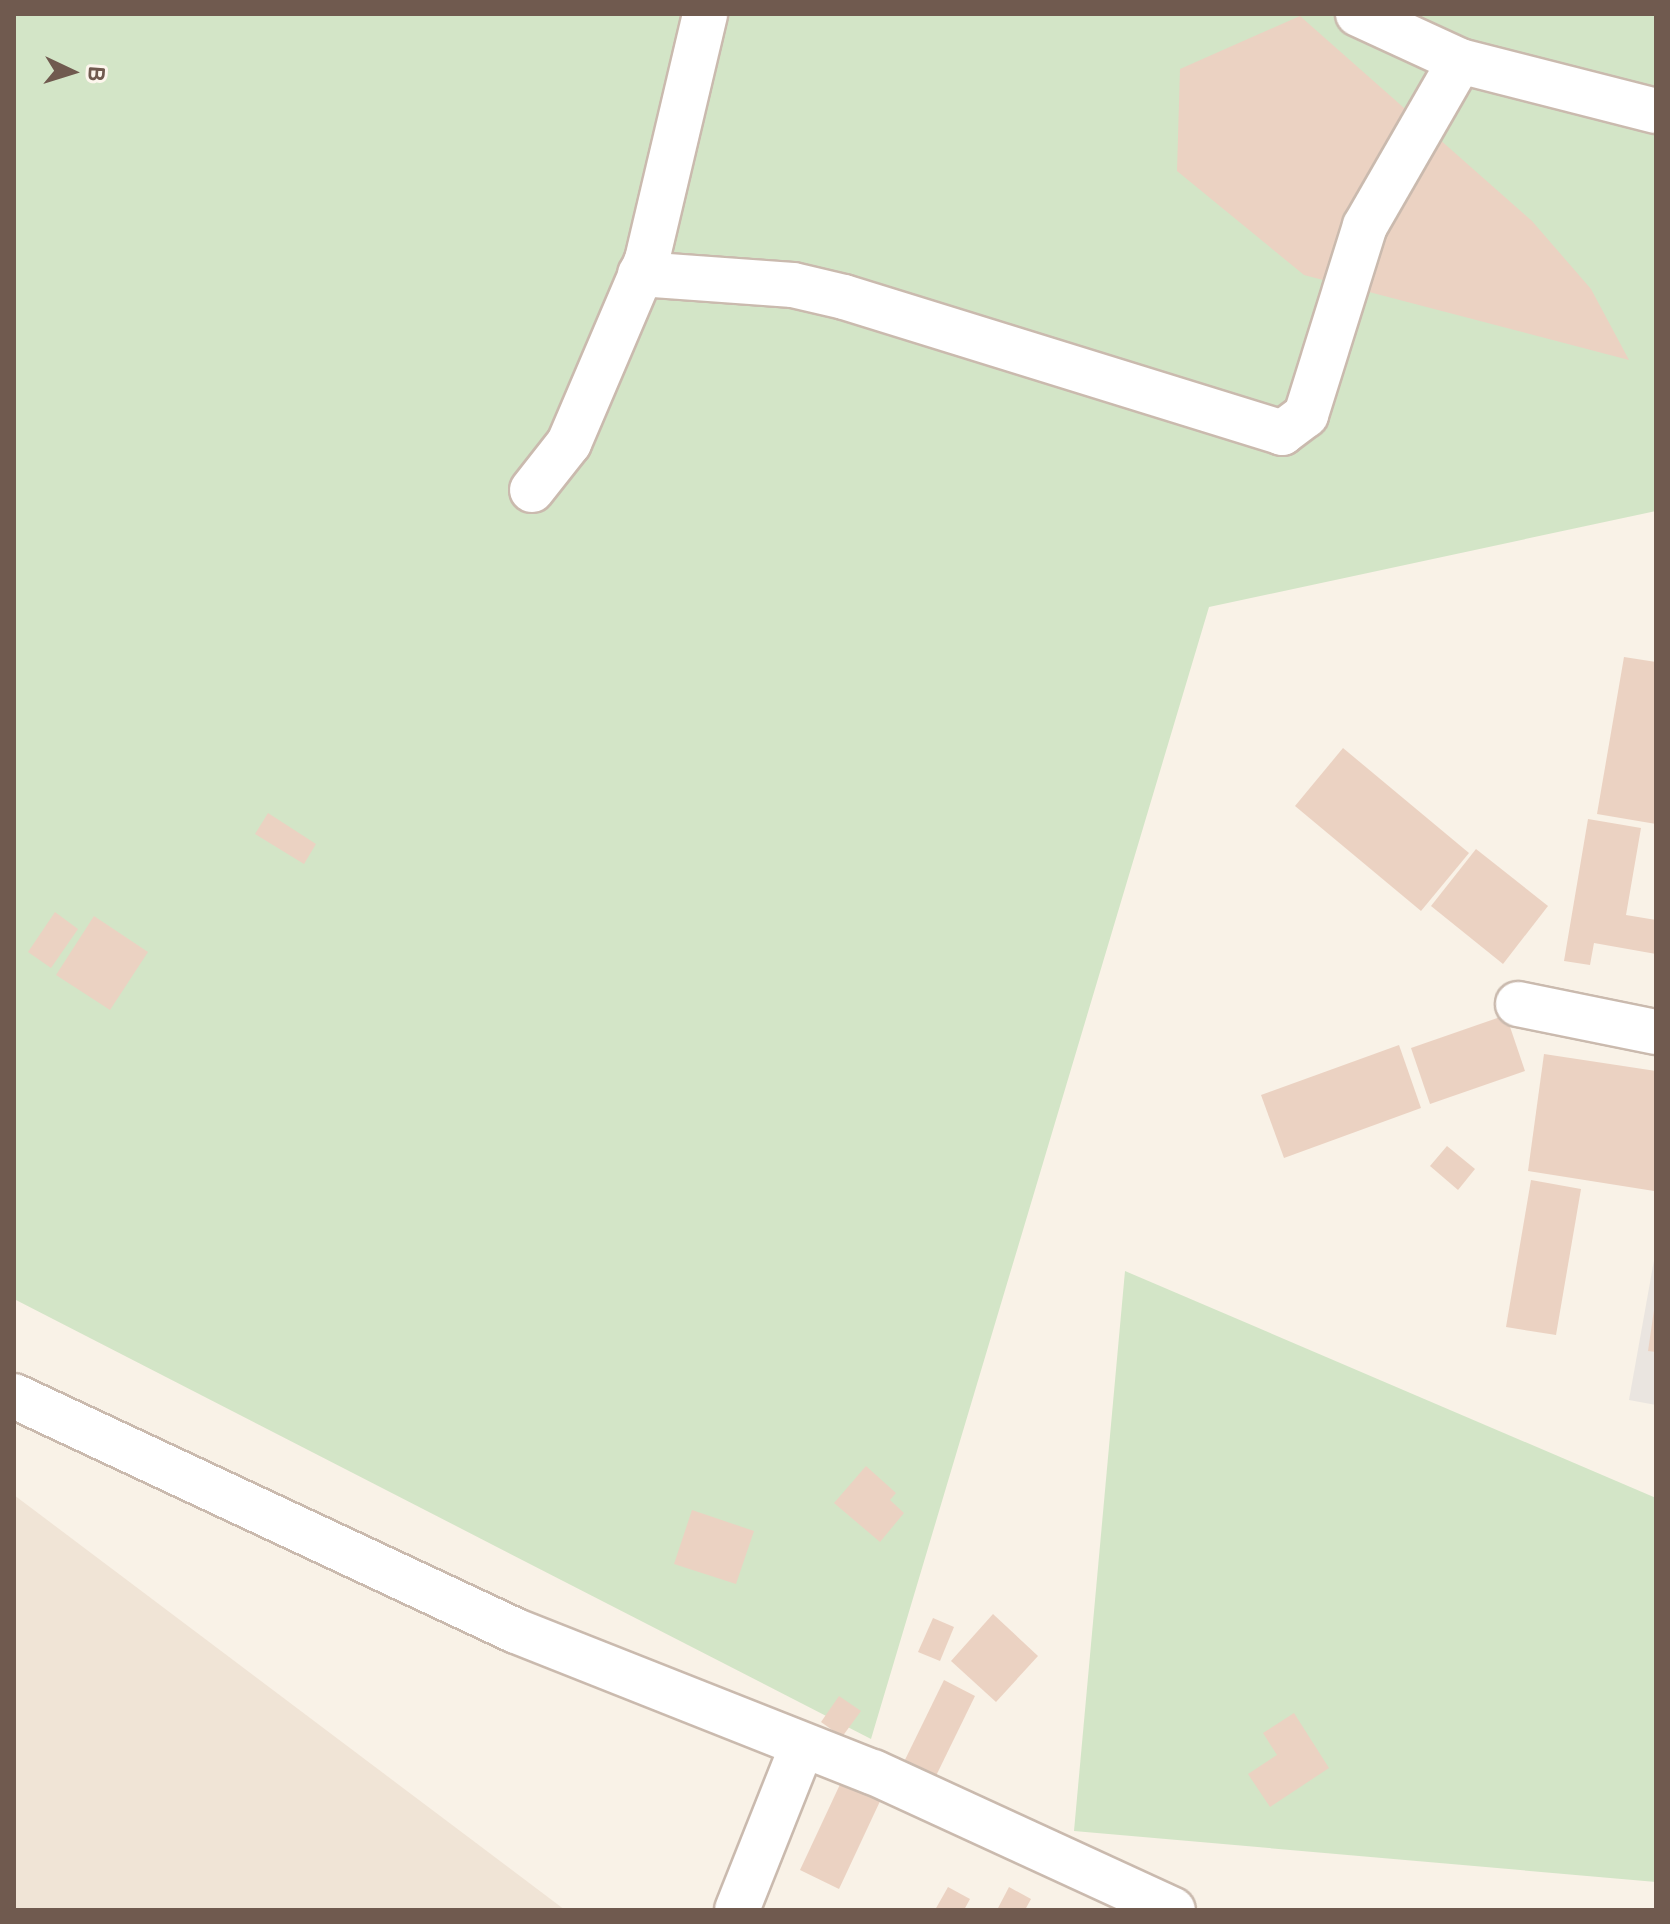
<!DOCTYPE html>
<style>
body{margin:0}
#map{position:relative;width:1670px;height:1924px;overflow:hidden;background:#f9f2e7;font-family:"Varela Round",sans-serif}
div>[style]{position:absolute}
.residential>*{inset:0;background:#f0e4d6}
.industrial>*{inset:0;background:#eae5e0}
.green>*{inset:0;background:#d3e5c7}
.building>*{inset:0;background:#ebd2c2}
.roads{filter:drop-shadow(2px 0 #cabaae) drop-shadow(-2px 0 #cabaae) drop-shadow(0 2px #cabaae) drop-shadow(0 -2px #cabaae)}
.minor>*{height:44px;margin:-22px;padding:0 22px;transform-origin:22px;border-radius:22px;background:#fff}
span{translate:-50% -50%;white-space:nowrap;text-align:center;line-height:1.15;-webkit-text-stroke:8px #fdf6ed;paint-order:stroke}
.frame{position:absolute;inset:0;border:16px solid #705a4f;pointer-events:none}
.north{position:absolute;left:32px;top:32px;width:80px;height:80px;-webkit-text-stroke:6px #fdf6ed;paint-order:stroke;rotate:94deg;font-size:22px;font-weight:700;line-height:32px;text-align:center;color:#705a4f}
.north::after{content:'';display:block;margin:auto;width:28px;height:36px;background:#705a4f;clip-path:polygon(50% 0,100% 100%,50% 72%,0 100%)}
</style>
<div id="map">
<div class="residential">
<i style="clip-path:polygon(14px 1495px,565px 1910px,14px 1910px)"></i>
</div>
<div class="industrial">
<i style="clip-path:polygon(1656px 1249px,1656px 1405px,1629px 1400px)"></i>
</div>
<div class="green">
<i style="clip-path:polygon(14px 14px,1656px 14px,1656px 511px,1209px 607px,871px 1739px,14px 1299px)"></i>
<i style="clip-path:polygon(1125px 1271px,1656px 1498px,1656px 1882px,1074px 1831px)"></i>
</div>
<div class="building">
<i style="clip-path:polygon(1300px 16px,1532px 221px,1591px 289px,1629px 360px,1304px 275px,1177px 171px,1180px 69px)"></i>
<i style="clip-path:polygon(1624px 657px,1656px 662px,1656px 824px,1597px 814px)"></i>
<i style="clip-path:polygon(1343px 748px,1469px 853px,1421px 911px,1295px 806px)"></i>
<i style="clip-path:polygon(268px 813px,316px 844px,304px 864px,255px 834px)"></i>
<i style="clip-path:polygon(1588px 819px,1641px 828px,1626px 915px,1656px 920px,1656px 954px,1594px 943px,1590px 965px,1564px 961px)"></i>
<i style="clip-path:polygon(1476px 849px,1548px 906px,1503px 964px,1431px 906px)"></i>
<i style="clip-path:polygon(55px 912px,78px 929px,51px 968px,28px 952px)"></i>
<i style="clip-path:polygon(94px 916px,148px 952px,110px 1010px,56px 975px)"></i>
<i style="clip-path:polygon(1506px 1015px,1525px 1071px,1430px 1104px,1411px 1048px)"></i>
<i style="clip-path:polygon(1399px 1045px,1421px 1108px,1284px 1158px,1261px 1095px)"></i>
<i style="clip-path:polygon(1544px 1054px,1656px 1071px,1654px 1191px,1528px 1171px)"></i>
<i style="clip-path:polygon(1447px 1146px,1475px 1169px,1458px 1190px,1430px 1166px)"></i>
<i style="clip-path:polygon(1531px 1180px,1581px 1189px,1556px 1335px,1506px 1327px)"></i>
<i style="clip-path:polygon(1654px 1310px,1656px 1310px,1656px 1352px,1648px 1351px)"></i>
<i style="clip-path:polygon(866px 1466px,896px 1493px,890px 1500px,904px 1513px,880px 1542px,834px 1503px)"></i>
<i style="clip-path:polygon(692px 1510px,754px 1531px,736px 1584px,674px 1564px)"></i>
<i style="clip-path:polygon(993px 1614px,1038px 1656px,996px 1702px,951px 1661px)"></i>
<i style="clip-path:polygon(933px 1618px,954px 1627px,940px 1661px,918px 1652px)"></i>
<i style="clip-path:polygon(944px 1680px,975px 1696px,932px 1784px,901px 1768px)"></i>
<i style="clip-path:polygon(839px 1696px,861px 1711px,842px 1737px,821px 1722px)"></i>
<i style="clip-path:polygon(1294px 1713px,1329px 1768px,1270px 1807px,1248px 1774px,1277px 1755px,1263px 1733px)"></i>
<i style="clip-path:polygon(843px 1778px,882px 1797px,839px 1889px,800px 1870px)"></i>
<i style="clip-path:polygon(948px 1887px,970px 1899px,964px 1910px,935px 1910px)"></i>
<i style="clip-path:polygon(1009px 1887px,1031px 1899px,1025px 1910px,997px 1910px)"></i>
</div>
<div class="roads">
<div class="minor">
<i style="left:1358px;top:14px;width:112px;rotate:24.7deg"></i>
<i style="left:1460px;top:61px;width:202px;rotate:14.3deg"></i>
<i style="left:640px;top:274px;width:153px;rotate:4.1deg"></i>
<i style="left:793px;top:285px;width:52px;rotate:13.2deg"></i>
<i style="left:844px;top:297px;width:459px;rotate:17.2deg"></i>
<i style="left:1282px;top:433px;width:30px;rotate:-37deg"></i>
<i style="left:1306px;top:415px;width:198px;rotate:-72.7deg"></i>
<i style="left:1365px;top:226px;width:190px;rotate:-60.1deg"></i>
<i style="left:532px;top:490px;width:60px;rotate:-51.8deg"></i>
<i style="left:569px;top:443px;width:199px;rotate:-66.9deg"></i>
<i style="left:647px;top:260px;width:253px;rotate:-76.7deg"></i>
<i style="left:1518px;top:1004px;width:141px;rotate:11.5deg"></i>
<i style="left:14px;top:1396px;width:554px;rotate:25.09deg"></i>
<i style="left:516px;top:1631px;width:384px;rotate:21.6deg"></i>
<i style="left:873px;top:1772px;width:330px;rotate:24.7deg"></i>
<i style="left:737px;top:1910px;width:175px;rotate:-68.3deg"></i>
</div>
</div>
<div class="frame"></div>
<div class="north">B</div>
</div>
